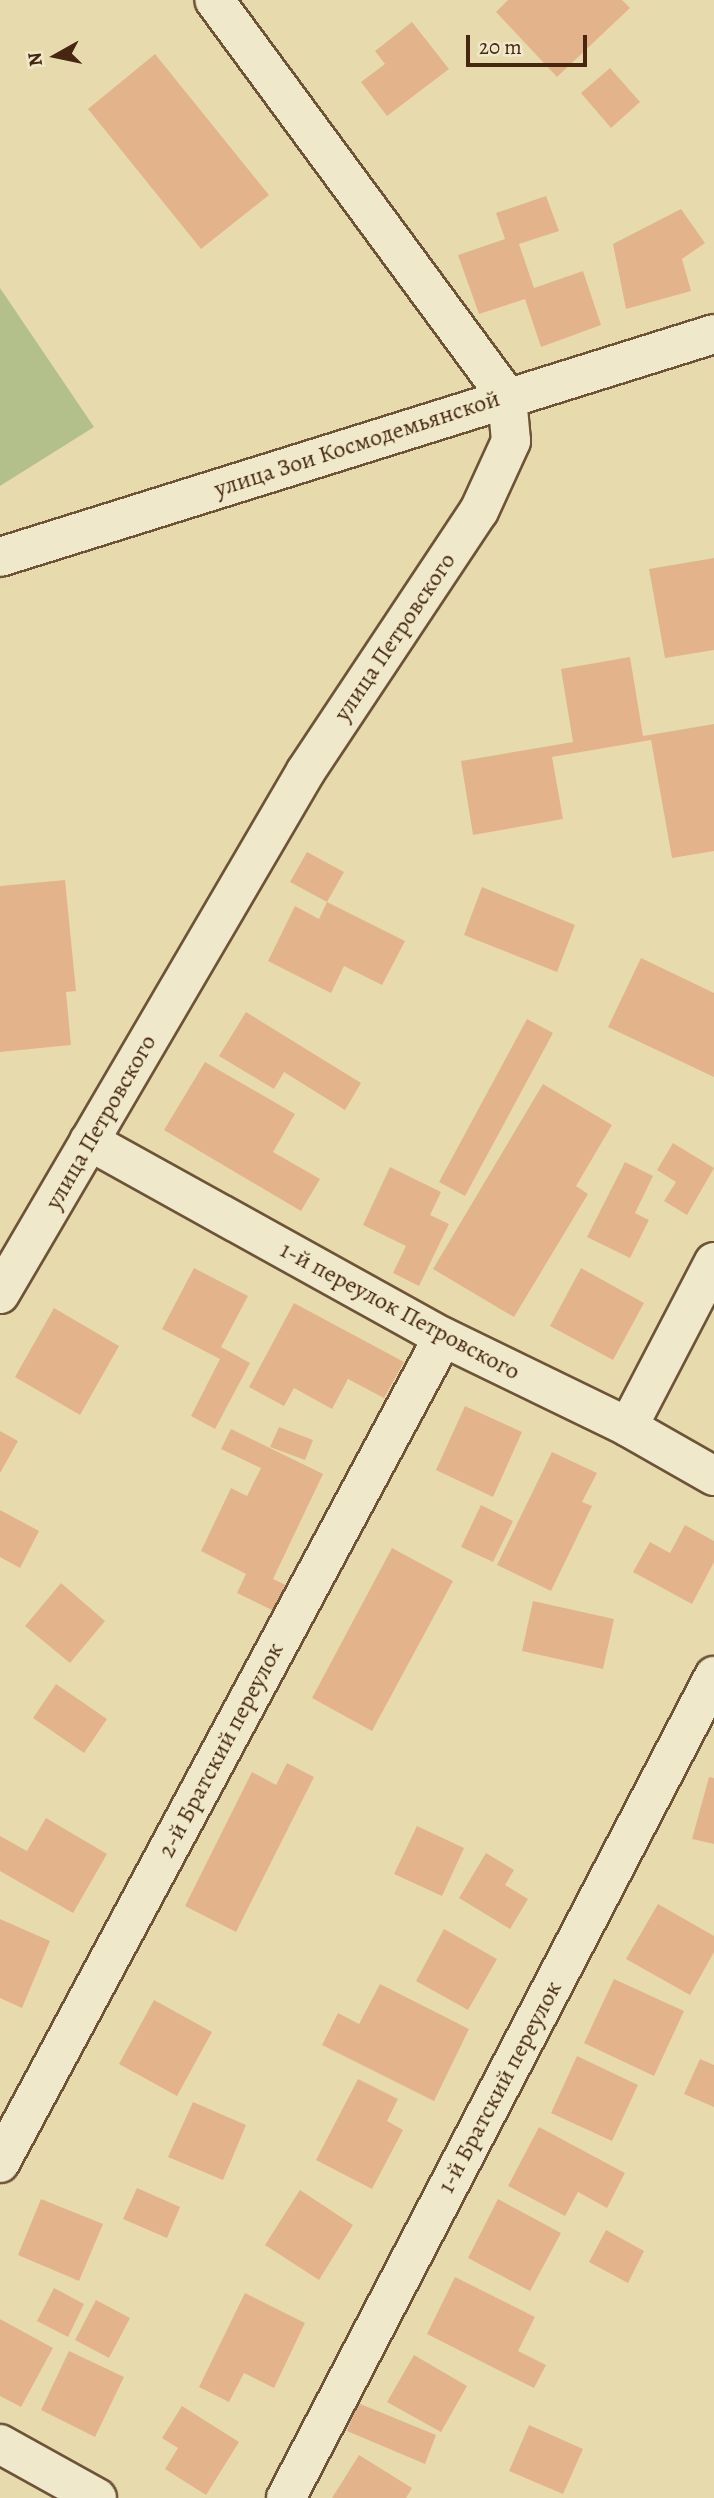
<!DOCTYPE html>
<meta charset="utf-8">
<style>
body{margin:0}
#map{position:relative;width:714px;height:2498px;overflow:hidden;background:#e7dbae;font-family:Alegreya,serif}
div>[style]{position:absolute}
.green>*{inset:0;background:#b4c08b}
.building>*{inset:0;background:#e3b48c}
.roads{filter:drop-shadow(2px 0 #6e5337) drop-shadow(-2px 0 #6e5337) drop-shadow(0 2px #6e5337) drop-shadow(0 -2px #6e5337)}
.minor>*{height:38px;margin:-19px;padding:0 19px;transform-origin:19px;border-radius:19px;background:#efe8ca}
span{translate:-50% -50%;white-space:nowrap;text-align:center;line-height:1.15;-webkit-text-stroke:7px #efe8ca;paint-order:stroke}
.street-label{font-size:24px;color:#46260f}
.north{position:absolute;left:21px;top:21px;width:70px;height:70px;-webkit-text-stroke:5px #efe8ca;paint-order:stroke;rotate:261deg;font-size:19px;font-weight:700;line-height:28px;text-align:center;color:#46260f}
.north::after{content:'';display:block;margin:auto;width:24px;height:32px;background:#46260f;clip-path:polygon(50% 0,100% 100%,50% 72%,0 100%)}
.scale{position:absolute;left:466px;top:35px;width:121px;height:32px;box-sizing:border-box;border:4px solid #46260f;border-top:0;padding-left:9px;font-size:21px;line-height:24px;white-space:nowrap;color:#46260f;-webkit-text-stroke:5px #efe8ca;paint-order:stroke}
</style>
<div id="map">
<div class="green">
<i style="clip-path:polygon(0 288px,94px 427px,0 486px)"></i>
</div>
<div class="building">
<i style="clip-path:polygon(508px 0,622px 0,630px 8px,557px 77px,496px 12px)"></i>
<i style="clip-path:polygon(412px 22px,449px 69px,387px 116px,361px 82px,385px 64px,375px 51px)"></i>
<i style="clip-path:polygon(155px 54px,269px 195px,201px 249px,88px 109px)"></i>
<i style="clip-path:polygon(610px 68px,640px 102px,611px 128px,581px 93px)"></i>
<i style="clip-path:polygon(546px 196px,559px 231px,519px 244px,534px 288px,583px 271px,601px 325px,541px 347px,525px 299px,479px 314px,458px 255px,505px 239px,496px 213px)"></i>
<i style="clip-path:polygon(681px 209px,705px 243px,682px 259px,691px 291px,626px 309px,613px 244px)"></i>
<i style="clip-path:polygon(714px 558px,714px 650px,665px 658px,649px 569px)"></i>
<i style="clip-path:polygon(630px 657px,643px 736px,714px 724px,714px 851px,672px 858px,651px 740px,552px 757px,563px 819px,473px 835px,461px 761px,573px 742px,561px 669px)"></i>
<i style="clip-path:polygon(307px 852px,344px 872px,327px 902px,290px 882px)"></i>
<i style="clip-path:polygon(65px 880px,76px 991px,66px 992px,71px 1045px,0 1052px,0 886px)"></i>
<i style="clip-path:polygon(482px 887px,575px 925px,557px 972px,464px 935px)"></i>
<i style="clip-path:polygon(327px 902px,405px 941px,382px 985px,344px 966px,331px 993px,268px 961px,295px 906px,319px 919px)"></i>
<i style="clip-path:polygon(641px 958px,714px 993px,714px 1077px,608px 1027px)"></i>
<i style="clip-path:polygon(246px 1012px,361px 1083px,345px 1110px,284px 1072px,274px 1089px,219px 1056px)"></i>
<i style="clip-path:polygon(527px 1019px,553px 1033px,465px 1196px,439px 1182px)"></i>
<i style="clip-path:polygon(205px 1062px,295px 1114px,273px 1152px,320px 1179px,301px 1211px,164px 1130px)"></i>
<i style="clip-path:polygon(543px 1084px,612px 1125px,576px 1186px,588px 1194px,514px 1317px,433px 1269px)"></i>
<i style="clip-path:polygon(673px 1143px,714px 1168px,687px 1215px,664px 1201px,676px 1182px,657px 1170px)"></i>
<i style="clip-path:polygon(625px 1162px,653px 1176px,635px 1213px,649px 1220px,630px 1258px,587px 1237px)"></i>
<i style="clip-path:polygon(390px 1167px,441px 1192px,430px 1215px,449px 1224px,419px 1286px,393px 1273px,406px 1246px,363px 1225px)"></i>
<i style="clip-path:polygon(194px 1268px,248px 1296px,221px 1347px,250px 1363px,215px 1429px,191px 1416px,220px 1359px,162px 1329px)"></i>
<i style="clip-path:polygon(581px 1268px,644px 1303px,613px 1360px,550px 1326px)"></i>
<i style="clip-path:polygon(294px 1303px,404px 1362px,384px 1398px,348px 1379px,332px 1409px,294px 1388px,284px 1406px,249px 1387px)"></i>
<i style="clip-path:polygon(54px 1308px,119px 1346px,80px 1415px,15px 1377px)"></i>
<i style="clip-path:polygon(465px 1406px,522px 1432px,493px 1497px,436px 1470px)"></i>
<i style="clip-path:polygon(279px 1427px,313px 1440px,305px 1460px,270px 1447px)"></i>
<i style="clip-path:polygon(231px 1429px,323px 1474px,273px 1579px,294px 1589px,282px 1615px,237px 1593px,246px 1574px,201px 1551px,231px 1488px,247px 1496px,261px 1468px,221px 1449px)"></i>
<i style="clip-path:polygon(0 1431px,18px 1441px,0 1473px)"></i>
<i style="clip-path:polygon(552px 1452px,597px 1473px,582px 1502px,592px 1506px,551px 1591px,497px 1565px)"></i>
<i style="clip-path:polygon(481px 1505px,513px 1521px,493px 1562px,461px 1547px)"></i>
<i style="clip-path:polygon(0 1510px,39px 1531px,20px 1568px,0 1557px)"></i>
<i style="clip-path:polygon(685px 1525px,714px 1541px,714px 1562px,692px 1604px,633px 1572px,650px 1542px,670px 1553px)"></i>
<i style="clip-path:polygon(392px 1548px,453px 1581px,372px 1731px,312px 1698px)"></i>
<i style="clip-path:polygon(61px 1583px,105px 1621px,70px 1663px,25px 1626px)"></i>
<i style="clip-path:polygon(533px 1601px,614px 1619px,603px 1669px,522px 1651px)"></i>
<i style="clip-path:polygon(56px 1684px,107px 1719px,84px 1753px,33px 1718px)"></i>
<i style="clip-path:polygon(287px 1763px,314px 1777px,236px 1932px,185px 1906px,252px 1772px,276px 1785px)"></i>
<i style="clip-path:polygon(709px 1777px,714px 1778px,714px 1844px,692px 1839px)"></i>
<i style="clip-path:polygon(46px 1818px,107px 1854px,73px 1913px,0 1871px,0 1836px,27px 1851px)"></i>
<i style="clip-path:polygon(417px 1826px,464px 1848px,442px 1896px,394px 1874px)"></i>
<i style="clip-path:polygon(486px 1853px,514px 1870px,505px 1885px,528px 1899px,510px 1929px,459px 1898px)"></i>
<i style="clip-path:polygon(658px 1904px,714px 1936px,714px 1952px,690px 1995px,626px 1959px)"></i>
<i style="clip-path:polygon(0 1919px,50px 1941px,22px 2008px,0 1998px)"></i>
<i style="clip-path:polygon(444px 1929px,497px 1959px,468px 2010px,416px 1981px)"></i>
<i style="clip-path:polygon(614px 1979px,684px 2011px,654px 2076px,584px 2043px)"></i>
<i style="clip-path:polygon(380px 1984px,469px 2029px,434px 2101px,322px 2045px,338px 2013px,359px 2024px)"></i>
<i style="clip-path:polygon(154px 2000px,212px 2032px,177px 2096px,119px 2064px)"></i>
<i style="clip-path:polygon(577px 2056px,638px 2085px,612px 2141px,551px 2113px)"></i>
<i style="clip-path:polygon(700px 2059px,714px 2065px,714px 2107px,684px 2094px)"></i>
<i style="clip-path:polygon(358px 2079px,398px 2099px,387px 2121px,403px 2130px,372px 2189px,316px 2160px)"></i>
<i style="clip-path:polygon(193px 2102px,246px 2125px,223px 2180px,168px 2157px)"></i>
<i style="clip-path:polygon(539px 2127px,625px 2173px,607px 2208px,578px 2192px,565px 2216px,508px 2186px)"></i>
<i style="clip-path:polygon(137px 2188px,180px 2207px,167px 2238px,123px 2219px)"></i>
<i style="clip-path:polygon(300px 2190px,353px 2225px,319px 2280px,265px 2245px)"></i>
<i style="clip-path:polygon(41px 2199px,103px 2224px,79px 2281px,18px 2255px)"></i>
<i style="clip-path:polygon(498px 2199px,561px 2233px,530px 2291px,468px 2258px)"></i>
<i style="clip-path:polygon(606px 2230px,644px 2251px,628px 2283px,589px 2262px)"></i>
<i style="clip-path:polygon(455px 2277px,535px 2317px,518px 2351px,546px 2365px,534px 2388px,427px 2334px)"></i>
<i style="clip-path:polygon(54px 2288px,84px 2304px,68px 2337px,37px 2321px)"></i>
<i style="clip-path:polygon(245px 2293px,305px 2323px,274px 2388px,244px 2373px,229px 2402px,199px 2387px)"></i>
<i style="clip-path:polygon(96px 2300px,130px 2318px,109px 2358px,75px 2340px)"></i>
<i style="clip-path:polygon(0 2319px,53px 2348px,21px 2407px,0 2396px)"></i>
<i style="clip-path:polygon(69px 2351px,124px 2377px,95px 2437px,41px 2410px)"></i>
<i style="clip-path:polygon(414px 2355px,467px 2386px,441px 2432px,387px 2402px)"></i>
<i style="clip-path:polygon(358px 2403px,436px 2435px,425px 2464px,347px 2431px)"></i>
<i style="clip-path:polygon(182px 2406px,239px 2442px,206px 2495px,165px 2469px,178px 2448px,162px 2438px)"></i>
<i style="clip-path:polygon(529px 2425px,583px 2449px,563px 2494px,509px 2471px)"></i>
<i style="clip-path:polygon(359px 2455px,412px 2488px,406px 2498px,332px 2498px)"></i>
</div>
<div class="roads">
<div class="minor">
<i style="left:0;top:557px;width:748px;rotate:-17.34deg"></i>
<i style="left:89px;top:1141px;width:405px;rotate:29deg"></i>
<i style="left:443px;top:1337px;width:206px;rotate:25.9deg"></i>
<i style="left:628px;top:1427px;width:99px;rotate:29.7deg"></i>
<i style="left:0;top:1294px;width:606px;rotate:-59.67deg"></i>
<i style="left:306px;top:771px;width:312px;rotate:-56.4deg"></i>
<i style="left:479px;top:511px;width:77px;rotate:-65.4deg"></i>
<i style="left:511px;top:441px;width:44px;rotate:-95.2deg"></i>
<i style="left:507px;top:397px;width:493px;rotate:-126.4deg"></i>
<i style="left:628px;top:1427px;width:186px;rotate:-62.5deg"></i>
<i style="left:0;top:2163px;width:937px;rotate:-61.79deg"></i>
<i style="left:0;top:2444px;width:111px;rotate:29.1deg"></i>
<i style="left:286px;top:2498px;width:927px;rotate:-62.49deg"></i>
</div>
</div>
<div class="street-label">
<span style="left:357px;top:444px;rotate:-18deg">улица Зои Космодемьянской</span>
<span style="left:395px;top:637px;rotate:-56deg">улица Петровского</span>
<span style="left:101px;top:1122px;rotate:-60deg">улица Петровского</span>
<span style="left:400px;top:1311px;rotate:28deg">1-й переулок Петровского</span>
<span style="left:221px;top:1750px;rotate:-62deg">2-й Братский переулок</span>
<span style="left:500px;top:2087px;rotate:-62deg">1-й Братский переулок</span>
</div>
<div class="north">N</div>
<div class="scale">20 m</div>
</div>
